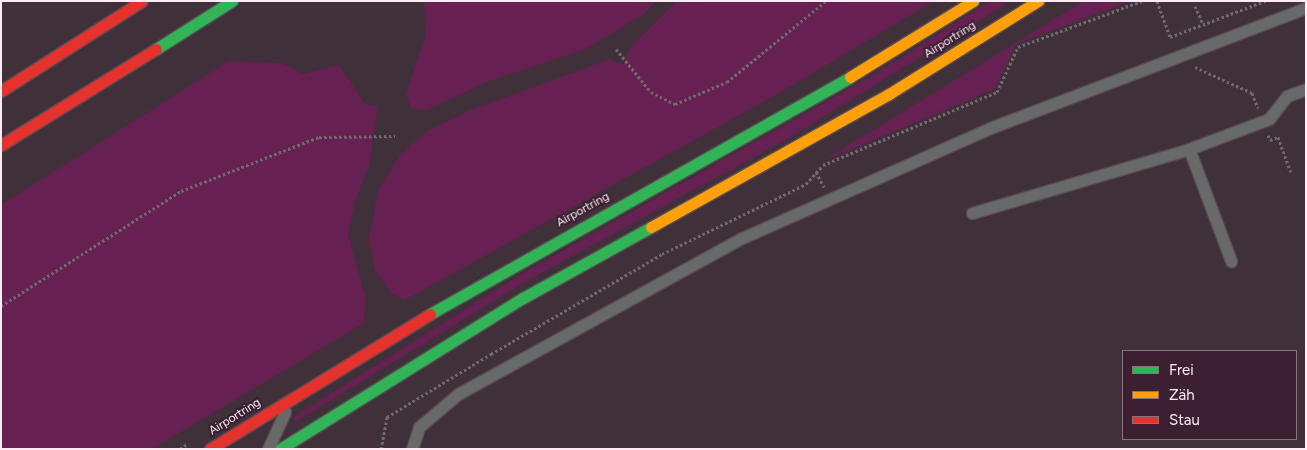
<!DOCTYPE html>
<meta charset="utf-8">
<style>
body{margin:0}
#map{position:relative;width:1307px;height:450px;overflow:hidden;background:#40303a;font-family:Figtree,sans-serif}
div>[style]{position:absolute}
.green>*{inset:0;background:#662052}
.path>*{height:3px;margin-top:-1.5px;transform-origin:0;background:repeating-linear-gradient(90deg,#6f6b6d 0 2.5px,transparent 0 5px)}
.roads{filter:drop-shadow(1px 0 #594c53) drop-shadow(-1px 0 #594c53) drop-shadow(0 1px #594c53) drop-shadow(0 -1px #594c53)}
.lane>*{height:11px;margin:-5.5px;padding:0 5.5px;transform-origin:5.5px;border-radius:5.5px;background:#676a69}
.fast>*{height:11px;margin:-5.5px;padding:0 5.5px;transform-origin:5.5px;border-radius:5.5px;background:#30b455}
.slow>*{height:11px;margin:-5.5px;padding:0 5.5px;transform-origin:5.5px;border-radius:5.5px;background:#ff9f0a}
.jam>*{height:11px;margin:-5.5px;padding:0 5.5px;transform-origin:5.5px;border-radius:5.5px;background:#e5322d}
span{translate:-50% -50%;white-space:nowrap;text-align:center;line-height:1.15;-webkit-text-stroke:4px #3c2032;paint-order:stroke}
.street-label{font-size:12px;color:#feebf6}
.frame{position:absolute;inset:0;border:2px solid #feebf6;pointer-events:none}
.legend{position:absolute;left:1122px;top:350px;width:175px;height:90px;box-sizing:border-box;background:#3c2032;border:1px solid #8a7180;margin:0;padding:6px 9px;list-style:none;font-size:15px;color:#feebf6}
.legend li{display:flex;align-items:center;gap:10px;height:25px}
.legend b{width:25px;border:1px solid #8a7180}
</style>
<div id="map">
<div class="green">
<i style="clip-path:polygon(424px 1px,656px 1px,644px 14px,586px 49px,489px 81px,427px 110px,411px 108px,406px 94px,426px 35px)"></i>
<i style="clip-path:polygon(677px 1px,934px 1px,781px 92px,405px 300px,391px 293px,375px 270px,369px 239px,378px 191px,399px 156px,427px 131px,469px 111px,610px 59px,623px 65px,630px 47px)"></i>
<i style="clip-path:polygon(990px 1px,1011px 1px,789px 138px,525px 282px,297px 421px,292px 418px,520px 275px,875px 74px)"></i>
<i style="clip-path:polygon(1084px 1px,1131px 1px,1016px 44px,995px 89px,821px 162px)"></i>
<i style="clip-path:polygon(229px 61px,281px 63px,303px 74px,339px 65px,366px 105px,378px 106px,369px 165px,355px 201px,348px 234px,366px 300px,364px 323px,152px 449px,1px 449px,1px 205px)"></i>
</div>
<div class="path">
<i style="left:1157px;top:1px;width:38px;rotate:70deg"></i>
<i style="left:1170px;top:37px;width:102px;rotate:-20.8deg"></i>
<i style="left:1195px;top:6px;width:20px;rotate:66deg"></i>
<i style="left:616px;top:49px;width:55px;rotate:50.9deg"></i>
<i style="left:651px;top:92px;width:27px;rotate:27deg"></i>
<i style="left:675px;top:104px;width:56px;rotate:-22.9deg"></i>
<i style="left:727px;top:82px;width:128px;rotate:-39.3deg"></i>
<i style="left:1195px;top:67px;width:63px;rotate:24.5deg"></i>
<i style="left:1252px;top:93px;width:16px;rotate:68deg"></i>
<i style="left:1268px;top:135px;width:5px;rotate:68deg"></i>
<i style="left:1270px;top:140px;width:9px;rotate:-21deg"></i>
<i style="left:1278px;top:137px;width:37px;rotate:70deg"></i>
<i style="left:816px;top:172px;width:17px;rotate:62deg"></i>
<i style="left:1px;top:306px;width:214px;rotate:-32.6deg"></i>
<i style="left:181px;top:191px;width:148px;rotate:-21.4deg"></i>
<i style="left:319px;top:137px;width:76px;rotate:-0.8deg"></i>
<i style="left:180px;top:449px;width:9px;rotate:-36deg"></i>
<i style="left:381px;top:449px;width:33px;rotate:-79deg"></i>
<i style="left:387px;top:417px;width:122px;rotate:-31.2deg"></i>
<i style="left:491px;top:354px;width:198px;rotate:-30.3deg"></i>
<i style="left:662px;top:254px;width:160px;rotate:-25.9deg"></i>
<i style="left:806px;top:184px;width:25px;rotate:-48deg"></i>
<i style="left:823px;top:165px;width:189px;rotate:-22.8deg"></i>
<i style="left:997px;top:92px;width:50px;rotate:-65deg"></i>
<i style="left:1018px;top:47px;width:132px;rotate:-20.4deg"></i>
</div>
<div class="roads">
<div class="lane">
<i style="left:1189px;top:149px;width:85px;rotate:-20.6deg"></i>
<i style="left:1269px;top:119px;width:29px;rotate:-52deg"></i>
<i style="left:1287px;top:96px;width:20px;rotate:-20deg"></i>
<i style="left:972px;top:213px;width:226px;rotate:-16.4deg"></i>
<i style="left:1189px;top:149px;width:120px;rotate:69.4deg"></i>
<i style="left:268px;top:449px;width:41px;rotate:-65.3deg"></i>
<i style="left:412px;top:449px;width:23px;rotate:-72deg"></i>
<i style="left:419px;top:427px;width:51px;rotate:-40.2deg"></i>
<i style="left:458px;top:394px;width:324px;rotate:-28.8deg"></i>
<i style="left:742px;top:238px;width:271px;rotate:-23.9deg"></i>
<i style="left:990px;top:128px;width:338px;rotate:-20.8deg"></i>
</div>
<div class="fast">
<i style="left:156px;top:49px;width:90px;rotate:-32.3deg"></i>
<i style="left:430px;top:314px;width:482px;rotate:-29.4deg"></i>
<i style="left:280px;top:449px;width:286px;rotate:-31.9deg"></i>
<i style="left:523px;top:298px;width:146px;rotate:-29deg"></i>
</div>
<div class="slow">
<i style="left:850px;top:77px;width:145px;rotate:-31.7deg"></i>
<i style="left:651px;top:227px;width:273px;rotate:-29.2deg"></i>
<i style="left:889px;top:94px;width:176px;rotate:-32deg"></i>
</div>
<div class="jam">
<i style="left:1px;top:91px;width:167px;rotate:-32.6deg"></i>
<i style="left:1px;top:145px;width:182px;rotate:-31.8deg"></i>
<i style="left:210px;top:449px;width:258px;rotate:-31.5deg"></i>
</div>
</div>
<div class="street-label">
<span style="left:950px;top:40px;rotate:-32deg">Airportring</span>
<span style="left:583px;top:210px;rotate:-29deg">Airportring</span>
<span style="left:235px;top:417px;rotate:-32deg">Airportring</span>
</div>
<div class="frame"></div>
<ul class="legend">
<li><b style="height:6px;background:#30b455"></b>Frei</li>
<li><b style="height:6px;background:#ff9f0a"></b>Zäh</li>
<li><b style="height:6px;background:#e5322d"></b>Stau</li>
</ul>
</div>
